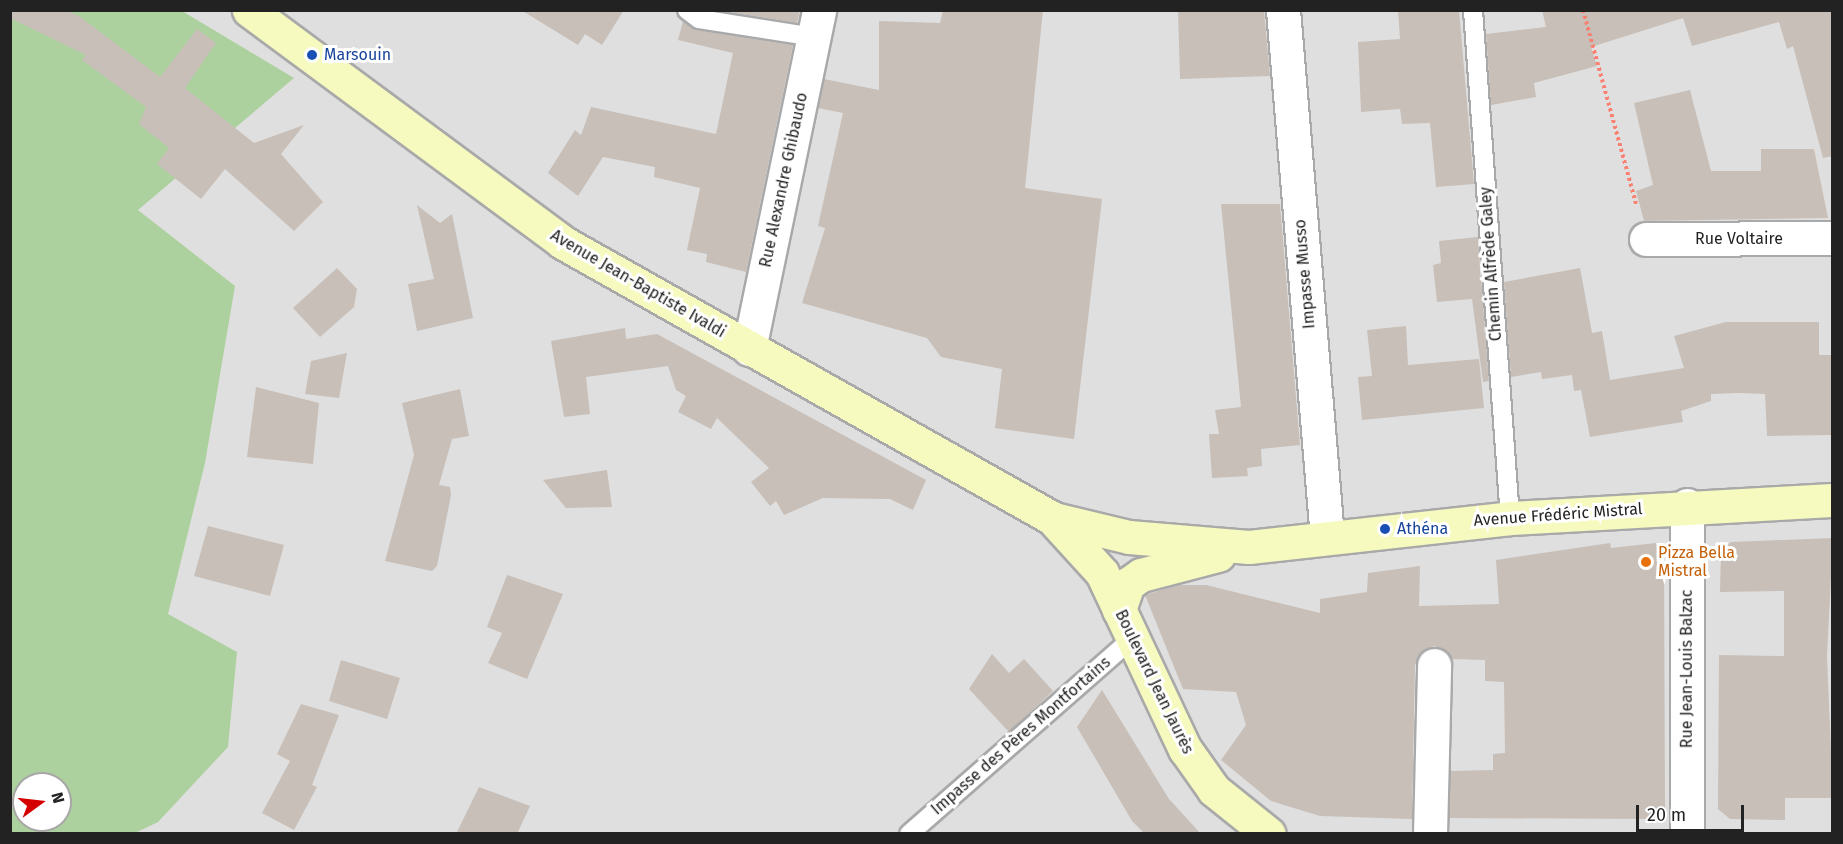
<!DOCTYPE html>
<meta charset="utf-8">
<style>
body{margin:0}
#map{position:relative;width:1843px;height:844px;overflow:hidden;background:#f2efe9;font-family:"Fira Sans",sans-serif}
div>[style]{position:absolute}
.residential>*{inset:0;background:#e0dfdf}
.forest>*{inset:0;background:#add19e}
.building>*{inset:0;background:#c7bfb8}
.path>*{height:4px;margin-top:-2px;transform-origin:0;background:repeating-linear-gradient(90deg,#fa8072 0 3px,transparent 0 6px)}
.roads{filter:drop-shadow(2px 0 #a9a9a9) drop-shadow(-2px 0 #a9a9a9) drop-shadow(0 2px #a9a9a9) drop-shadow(0 -2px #a9a9a9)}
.lane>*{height:18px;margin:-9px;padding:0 9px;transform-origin:9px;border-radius:9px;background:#fff}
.street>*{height:33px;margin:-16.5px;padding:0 16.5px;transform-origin:16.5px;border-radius:16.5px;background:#fff}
.secondary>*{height:33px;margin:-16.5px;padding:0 16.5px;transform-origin:16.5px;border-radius:16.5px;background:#f7fabf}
.dots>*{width:16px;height:16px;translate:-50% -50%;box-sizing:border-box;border:3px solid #fff;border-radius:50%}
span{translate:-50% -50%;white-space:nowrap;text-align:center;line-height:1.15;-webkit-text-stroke:6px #fff;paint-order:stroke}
.transit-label{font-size:16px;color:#164399}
.left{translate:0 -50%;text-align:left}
.street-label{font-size:16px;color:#222}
.food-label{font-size:16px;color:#c56008}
.frame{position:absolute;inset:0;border:12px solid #222;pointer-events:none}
.north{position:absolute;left:12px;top:772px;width:60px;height:60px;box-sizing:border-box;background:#fff;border:2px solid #a7a7a7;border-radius:50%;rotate:75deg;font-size:16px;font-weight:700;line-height:24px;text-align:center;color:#222}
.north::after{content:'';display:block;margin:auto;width:21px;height:27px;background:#d40000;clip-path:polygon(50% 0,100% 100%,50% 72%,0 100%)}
.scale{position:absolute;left:1636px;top:805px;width:108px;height:27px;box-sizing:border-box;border:3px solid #222;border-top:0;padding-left:8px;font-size:18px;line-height:21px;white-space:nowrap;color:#222;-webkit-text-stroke:4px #fff;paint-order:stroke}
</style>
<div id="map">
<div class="residential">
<i style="clip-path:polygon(evenodd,10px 11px,1832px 11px,1832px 833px,11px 833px,10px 11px,24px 784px,60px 784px,60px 820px,24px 820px,24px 784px)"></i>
</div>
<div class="forest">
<i style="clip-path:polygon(evenodd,10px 11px,182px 11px,294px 78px,138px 210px,235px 286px,205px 463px,168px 614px,237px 652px,228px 747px,158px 822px,135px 833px,11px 833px,10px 11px,24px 784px,60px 784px,60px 820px,24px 820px,24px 784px)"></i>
</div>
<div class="building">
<i style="clip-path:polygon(10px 10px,65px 10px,79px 16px,160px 77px,197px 29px,216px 43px,185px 88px,254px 143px,304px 125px,281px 154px,323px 202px,294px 231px,225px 169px,201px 199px,157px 164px,169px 148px,139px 124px,146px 107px,82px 60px,86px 55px,10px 18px)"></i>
<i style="clip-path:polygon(521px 10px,624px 10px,602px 45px,585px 34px,578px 45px)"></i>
<i style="clip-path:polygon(717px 10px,800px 10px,797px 23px)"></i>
<i style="clip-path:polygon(943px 10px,1043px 10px,1025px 188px,1102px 199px,1074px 439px,995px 428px,1002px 369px,941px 357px,927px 338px,802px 303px,825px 228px,818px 226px,843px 113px,818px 108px,824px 79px,879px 90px,879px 21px,940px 23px)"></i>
<i style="clip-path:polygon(1178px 10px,1264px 10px,1270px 76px,1180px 79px)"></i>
<i style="clip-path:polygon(1398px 10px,1459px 10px,1474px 184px,1436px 187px,1430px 123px,1402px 124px,1400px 109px,1361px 112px,1358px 42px,1400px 39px)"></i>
<i style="clip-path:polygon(1542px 10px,1833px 10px,1833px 156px,1823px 158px,1793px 46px,1787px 49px,1779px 22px,1692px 46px,1683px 18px,1591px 47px,1597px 66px,1534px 83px,1536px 97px,1491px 105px,1486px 34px,1546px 27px)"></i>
<i style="clip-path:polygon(683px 21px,697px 30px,793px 45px,746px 272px,706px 262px,707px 254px,687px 250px,700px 188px,654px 177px,655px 167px,603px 157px,578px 196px,548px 173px,575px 130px,581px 135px,591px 107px,716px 134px,733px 53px,678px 40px)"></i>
<i style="clip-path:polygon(1690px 90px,1711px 171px,1761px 171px,1761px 149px,1814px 149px,1828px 218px,1644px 221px,1636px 191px,1653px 185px,1634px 103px)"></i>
<i style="clip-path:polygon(1221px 204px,1280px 204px,1300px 445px,1261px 449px,1262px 466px,1247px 468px,1248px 476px,1212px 478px,1209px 434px,1219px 434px,1215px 410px,1241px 407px)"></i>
<i style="clip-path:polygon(417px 205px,440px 223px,452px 214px,473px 318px,417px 331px,408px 284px,434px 279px)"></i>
<i style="clip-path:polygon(1478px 237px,1489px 381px,1483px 382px,1472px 299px,1437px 302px,1433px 265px,1441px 263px,1439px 241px)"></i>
<i style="clip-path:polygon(337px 268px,357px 289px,354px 307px,320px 337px,293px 308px)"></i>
<i style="clip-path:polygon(1580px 268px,1592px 333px,1602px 331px,1610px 380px,1684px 368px,1674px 336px,1726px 322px,1819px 322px,1819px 355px,1833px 355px,1833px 435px,1767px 436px,1765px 394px,1738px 393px,1711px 394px,1711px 401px,1681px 411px,1683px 422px,1590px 437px,1581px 390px,1574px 391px,1572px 375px,1542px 379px,1541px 372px,1511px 377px,1504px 282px)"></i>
<i style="clip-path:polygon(1406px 326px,1408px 365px,1479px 359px,1484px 408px,1362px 420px,1358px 377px,1372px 376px,1367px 330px)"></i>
<i style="clip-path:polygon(625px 328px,626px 339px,657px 334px,926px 480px,913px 510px,890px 499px,823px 498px,784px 515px,776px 501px,770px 506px,751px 482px,769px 468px,717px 418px,711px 429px,678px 412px,686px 396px,676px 390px,668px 366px,586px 377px,590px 414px,564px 417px,551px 341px)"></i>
<i style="clip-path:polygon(347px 353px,339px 398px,305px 394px,311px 361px)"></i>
<i style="clip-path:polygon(256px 387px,319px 403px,313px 464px,247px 457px)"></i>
<i style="clip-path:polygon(460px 389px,469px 436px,452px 439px,439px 485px,450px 487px,451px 495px,437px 566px,432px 571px,385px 561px,414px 455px,402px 403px)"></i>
<i style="clip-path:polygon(607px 470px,612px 507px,566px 508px,543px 480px)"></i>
<i style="clip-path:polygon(208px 526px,284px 545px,270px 596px,194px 576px)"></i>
<i style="clip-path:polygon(1833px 538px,1827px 656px,1833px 798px,1785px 798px,1785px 820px,1730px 819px,1718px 809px,1719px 655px,1784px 656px,1784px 591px,1720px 592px,1721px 552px,1731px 542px)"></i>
<i style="clip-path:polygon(1610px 543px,1611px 548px,1656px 543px,1664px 556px,1665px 808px,1652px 819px,1449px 818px,1450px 771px,1493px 770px,1493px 754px,1505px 753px,1504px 682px,1485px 681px,1485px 660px,1451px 659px,1435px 646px,1425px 649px,1415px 665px,1412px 819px,1320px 816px,1271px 801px,1221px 760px,1246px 725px,1236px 692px,1183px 689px,1145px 595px,1178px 585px,1206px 585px,1320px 613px,1320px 599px,1367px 592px,1368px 573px,1420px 566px,1419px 606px,1499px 604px,1496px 560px)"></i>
<i style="clip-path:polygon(507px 575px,563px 594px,527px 679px,488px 663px,502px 633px,487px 627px)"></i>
<i style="clip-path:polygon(992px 654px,1009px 673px,1024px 659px,1053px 691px,1009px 732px,969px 689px)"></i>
<i style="clip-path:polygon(341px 660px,400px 678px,387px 719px,329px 701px)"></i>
<i style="clip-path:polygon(1102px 690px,1169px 799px,1201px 834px,1145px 834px,1132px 821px,1077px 727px)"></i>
<i style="clip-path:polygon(301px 704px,339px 715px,312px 785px,317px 787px,294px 830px,262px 813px,290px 761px,277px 754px)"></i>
<i style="clip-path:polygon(479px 787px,530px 806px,517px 834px,456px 834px)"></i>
</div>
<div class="path">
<i style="left:1583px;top:10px;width:204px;rotate:74.7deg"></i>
</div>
<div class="roads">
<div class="lane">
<i style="left:687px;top:10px;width:15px;rotate:37deg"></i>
<i style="left:699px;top:19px;width:116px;rotate:8.9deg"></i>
<i style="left:1473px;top:10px;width:509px;rotate:85.83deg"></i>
<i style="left:909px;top:834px;width:296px;rotate:-41.2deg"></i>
</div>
<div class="street">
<i style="left:1283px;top:10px;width:529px;rotate:85.23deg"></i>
<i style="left:1646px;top:239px;width:186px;rotate:-0.3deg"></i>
<i style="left:749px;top:349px;width:346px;rotate:-78.3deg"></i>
<i style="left:1430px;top:834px;width:169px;rotate:-88.6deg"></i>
<i style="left:1687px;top:834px;width:329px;rotate:-90deg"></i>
</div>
<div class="secondary">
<i style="left:249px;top:10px;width:390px;rotate:36.5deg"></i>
<i style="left:562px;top:242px;width:562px;rotate:29.39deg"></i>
<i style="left:1052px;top:518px;width:74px;rotate:47.7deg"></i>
<i style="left:1102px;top:573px;width:195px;rotate:64.8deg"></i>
<i style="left:1185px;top:749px;width:50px;rotate:54.7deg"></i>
<i style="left:1214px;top:790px;width:70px;rotate:38.7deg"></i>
<i style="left:1054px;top:519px;width:77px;rotate:13.5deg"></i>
<i style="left:1129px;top:537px;width:120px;rotate:4.8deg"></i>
<i style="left:1249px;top:547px;width:263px;rotate:-6.3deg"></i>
<i style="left:1510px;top:518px;width:323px;rotate:-3.2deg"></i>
<i style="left:1119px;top:610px;width:28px;rotate:-71deg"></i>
<i style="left:1128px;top:584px;width:16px;rotate:-35deg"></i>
<i style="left:1141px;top:575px;width:80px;rotate:-14.6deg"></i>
</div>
</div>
<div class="dots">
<i style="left:312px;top:55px;background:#1a4fb4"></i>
<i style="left:1385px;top:529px;background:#1a4fb4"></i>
<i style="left:1646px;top:562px;background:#e8710a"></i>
</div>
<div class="transit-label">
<span class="left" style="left:324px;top:55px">Marsouin</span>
<span class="left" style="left:1397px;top:529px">Athéna</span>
</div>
<div class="street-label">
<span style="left:784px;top:180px;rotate:-78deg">Rue Alexandre Ghibaudo</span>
<span style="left:1739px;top:239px">Rue Voltaire</span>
<span style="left:1491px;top:264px;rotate:-94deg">Chemin Alfrède Galey</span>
<span style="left:1305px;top:274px;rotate:-95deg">Impasse Musso</span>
<span style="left:638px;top:284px;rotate:30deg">Avenue Jean-Baptiste Ivaldi</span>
<span style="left:1558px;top:515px;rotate:-4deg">Avenue Frédéric Mistral</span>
<span style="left:1687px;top:669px;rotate:-90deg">Rue Jean-Louis Balzac</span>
<span style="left:1154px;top:682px;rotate:64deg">Boulevard Jean Jaurès</span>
<span style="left:1021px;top:736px;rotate:-41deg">Impasse des Pères Montfortains</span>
</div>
<div class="food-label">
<span class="left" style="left:1658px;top:562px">Pizza Bella<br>Mistral</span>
</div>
<div class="frame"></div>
<div class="north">N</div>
<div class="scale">20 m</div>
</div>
